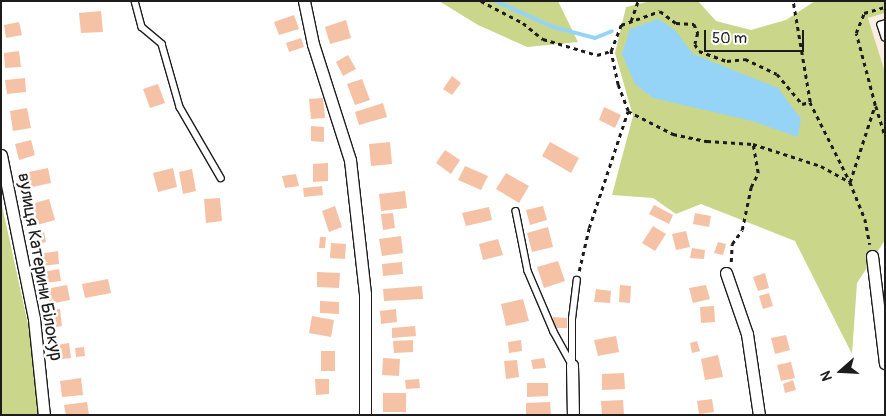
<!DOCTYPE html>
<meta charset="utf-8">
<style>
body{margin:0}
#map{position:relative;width:886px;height:416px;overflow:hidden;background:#fff;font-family:Pangolin,sans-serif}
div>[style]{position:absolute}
.built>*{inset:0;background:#fcede4}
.green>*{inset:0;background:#cad689}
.water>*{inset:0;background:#96d4f7}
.stream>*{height:4px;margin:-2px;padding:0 2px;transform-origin:2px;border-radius:2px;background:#96d4f7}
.building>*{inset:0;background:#f5c2a6}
.path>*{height:2.5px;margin-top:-1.25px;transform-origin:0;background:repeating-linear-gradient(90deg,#1c1c1c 0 4px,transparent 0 8px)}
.roads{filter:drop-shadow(1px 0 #1c1c1c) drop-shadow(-1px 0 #1c1c1c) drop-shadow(0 1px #1c1c1c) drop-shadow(0 -1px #1c1c1c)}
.lane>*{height:5.5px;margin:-2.75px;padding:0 2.75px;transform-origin:2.75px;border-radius:2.75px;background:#fff}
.street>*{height:11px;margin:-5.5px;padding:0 5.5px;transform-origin:5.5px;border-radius:5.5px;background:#fff}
span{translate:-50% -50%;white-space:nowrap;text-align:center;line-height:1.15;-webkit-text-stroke:5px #fff;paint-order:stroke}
.street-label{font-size:18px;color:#1c1c1c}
.frame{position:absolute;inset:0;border:2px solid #1c1c1c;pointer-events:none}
.north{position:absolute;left:816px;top:346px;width:50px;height:50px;-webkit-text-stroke:4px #fff;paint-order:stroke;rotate:251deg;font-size:14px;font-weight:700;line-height:20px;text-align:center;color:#1c1c1c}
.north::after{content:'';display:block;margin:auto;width:18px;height:22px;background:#1c1c1c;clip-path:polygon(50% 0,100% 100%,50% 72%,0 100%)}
.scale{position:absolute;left:704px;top:30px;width:100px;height:22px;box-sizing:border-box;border:2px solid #1c1c1c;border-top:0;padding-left:6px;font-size:15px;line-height:18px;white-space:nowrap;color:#1c1c1c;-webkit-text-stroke:4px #fff;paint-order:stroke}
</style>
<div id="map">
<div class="built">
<i style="clip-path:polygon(885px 13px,885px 72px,868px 18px)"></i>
</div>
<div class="green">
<i style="clip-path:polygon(439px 1px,558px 1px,578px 42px,527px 47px,478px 25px)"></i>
<i style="clip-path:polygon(651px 1px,698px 1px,716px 21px,751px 30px,786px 20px,815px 1px,885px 1px,885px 13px,868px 18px,885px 72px,885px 240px,857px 283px,852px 354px,795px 241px,701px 204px,676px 214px,653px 198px,612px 195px,633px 116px,615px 53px,626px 7px)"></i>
<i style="clip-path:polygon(1px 201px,31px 338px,40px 415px,1px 415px)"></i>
</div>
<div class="water">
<i style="clip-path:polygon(658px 19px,675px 30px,693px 54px,778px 88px,801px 119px,798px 137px,752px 121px,653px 98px,635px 84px,622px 54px,630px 29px)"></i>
</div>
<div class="stream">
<i style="left:495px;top:1px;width:64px;rotate:24.1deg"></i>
<i style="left:553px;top:27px;width:43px;rotate:14.7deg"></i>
<i style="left:595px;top:38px;width:18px;rotate:-22deg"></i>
</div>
<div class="building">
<i style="clip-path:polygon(101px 11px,103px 32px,81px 33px,79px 13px)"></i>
<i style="clip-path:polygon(294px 15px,299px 29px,279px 35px,274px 22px)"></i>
<i style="clip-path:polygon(346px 20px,351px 38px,330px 44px,325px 27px)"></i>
<i style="clip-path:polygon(19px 22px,22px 35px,6px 38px,4px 25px)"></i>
<i style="clip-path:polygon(301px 38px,304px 47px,289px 52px,286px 43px)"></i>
<i style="clip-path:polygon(19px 51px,21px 67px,5px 68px,4px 53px)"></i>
<i style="clip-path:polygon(348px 55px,356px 69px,343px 76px,336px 62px)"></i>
<i style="clip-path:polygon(452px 76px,461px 83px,452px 95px,443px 89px)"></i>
<i style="clip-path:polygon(25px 78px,26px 92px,7px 94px,5px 80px)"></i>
<i style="clip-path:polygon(362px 79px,370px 100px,355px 105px,347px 84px)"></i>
<i style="clip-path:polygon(158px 84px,165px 103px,150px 108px,143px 89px)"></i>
<i style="clip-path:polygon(323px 98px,325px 118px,311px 119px,309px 99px)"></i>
<i style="clip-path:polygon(383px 103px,387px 117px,359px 125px,355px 112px)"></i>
<i style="clip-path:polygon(604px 107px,621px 115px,615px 128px,599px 120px)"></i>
<i style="clip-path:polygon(27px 108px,31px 128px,13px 131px,10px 111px)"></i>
<i style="clip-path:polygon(311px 126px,324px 127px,324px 142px,311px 141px)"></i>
<i style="clip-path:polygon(31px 140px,35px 155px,19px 160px,15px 144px)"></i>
<i style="clip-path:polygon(390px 142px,392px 164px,371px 166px,369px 144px)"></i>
<i style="clip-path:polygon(550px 142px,579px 158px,571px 173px,542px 156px)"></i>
<i style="clip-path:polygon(445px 150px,460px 160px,451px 174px,436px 163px)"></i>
<i style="clip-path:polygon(328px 163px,328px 181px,313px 182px,313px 164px)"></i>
<i style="clip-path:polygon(465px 166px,488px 176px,481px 190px,458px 180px)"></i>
<i style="clip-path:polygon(48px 168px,51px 183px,28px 188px,24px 173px)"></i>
<i style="clip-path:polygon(173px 168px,177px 187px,158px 192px,153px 173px)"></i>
<i style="clip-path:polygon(192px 169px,196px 191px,183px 194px,179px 172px)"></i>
<i style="clip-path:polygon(506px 173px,529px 186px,519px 203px,496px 189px)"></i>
<i style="clip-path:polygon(296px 174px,299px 186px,285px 188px,282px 176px)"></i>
<i style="clip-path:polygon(322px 186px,323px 195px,304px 197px,303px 188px)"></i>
<i style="clip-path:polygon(405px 191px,407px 208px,381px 211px,379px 194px)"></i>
<i style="clip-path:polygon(220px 198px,222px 221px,206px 223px,204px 199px)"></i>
<i style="clip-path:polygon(49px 199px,55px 220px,37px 225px,31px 204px)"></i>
<i style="clip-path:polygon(654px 205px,673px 215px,669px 224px,649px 214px)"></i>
<i style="clip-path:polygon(335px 206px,342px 227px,329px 232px,322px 211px)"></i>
<i style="clip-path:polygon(543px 206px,547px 220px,530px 225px,526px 210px)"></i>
<i style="clip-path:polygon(489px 207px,492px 220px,466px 226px,462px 213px)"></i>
<i style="clip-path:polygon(393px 213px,395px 228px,383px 230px,381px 214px)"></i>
<i style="clip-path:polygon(695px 213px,711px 216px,709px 227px,693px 224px)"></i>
<i style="clip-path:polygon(653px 226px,666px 234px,655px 251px,642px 243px)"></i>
<i style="clip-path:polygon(548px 227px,553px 247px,532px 252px,527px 233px)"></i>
<i style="clip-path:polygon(686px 231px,690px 247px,676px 250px,672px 234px)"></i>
<i style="clip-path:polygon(44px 232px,46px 242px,33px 245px,31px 235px)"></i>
<i style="clip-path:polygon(401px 236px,403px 253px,382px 256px,379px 239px)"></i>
<i style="clip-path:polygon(320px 237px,326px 237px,325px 248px,319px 248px)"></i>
<i style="clip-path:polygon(498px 239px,503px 255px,483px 260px,479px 244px)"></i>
<i style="clip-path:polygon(718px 242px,726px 244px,723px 255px,714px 253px)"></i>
<i style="clip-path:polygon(331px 243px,346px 244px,345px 259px,330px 258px)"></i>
<i style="clip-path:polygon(692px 248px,705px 250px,704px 259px,690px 258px)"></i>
<i style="clip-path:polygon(58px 251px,59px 264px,41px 266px,39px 254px)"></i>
<i style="clip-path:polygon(558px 261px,565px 281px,544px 288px,537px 267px)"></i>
<i style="clip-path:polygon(402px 262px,403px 274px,383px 276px,382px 264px)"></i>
<i style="clip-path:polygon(59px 269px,61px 281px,45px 283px,43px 272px)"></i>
<i style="clip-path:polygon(317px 272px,340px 273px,339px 288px,317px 287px)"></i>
<i style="clip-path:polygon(765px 273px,769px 288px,758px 291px,753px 277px)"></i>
<i style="clip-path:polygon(108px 279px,111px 293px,85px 298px,82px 284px)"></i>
<i style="clip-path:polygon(67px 285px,70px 300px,49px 304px,46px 289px)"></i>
<i style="clip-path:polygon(620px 285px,631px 286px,630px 303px,619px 302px)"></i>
<i style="clip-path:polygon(706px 285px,710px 299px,693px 303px,689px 288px)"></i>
<i style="clip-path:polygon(422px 286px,423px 299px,384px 301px,383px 289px)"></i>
<i style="clip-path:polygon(596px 289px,611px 291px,610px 303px,594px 302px)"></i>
<i style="clip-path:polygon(769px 293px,773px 306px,763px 309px,759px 296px)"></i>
<i style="clip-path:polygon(523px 299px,529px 321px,506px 326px,501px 304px)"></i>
<i style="clip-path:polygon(320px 301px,339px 302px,339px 314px,320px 313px)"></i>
<i style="clip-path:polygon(714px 306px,715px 322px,701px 323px,700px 307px)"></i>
<i style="clip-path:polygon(60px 309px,62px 326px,50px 328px,48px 310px)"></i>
<i style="clip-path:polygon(396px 309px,397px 322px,381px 324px,380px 311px)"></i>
<i style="clip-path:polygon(312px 316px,334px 320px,331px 337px,309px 333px)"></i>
<i style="clip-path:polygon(553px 317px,567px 318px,567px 328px,553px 328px)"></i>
<i style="clip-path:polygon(415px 326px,416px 336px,392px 338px,392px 328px)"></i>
<i style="clip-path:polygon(786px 335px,790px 350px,775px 354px,771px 338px)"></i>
<i style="clip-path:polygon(616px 336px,619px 352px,598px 356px,594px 340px)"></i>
<i style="clip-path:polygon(413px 340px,413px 352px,394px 353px,393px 341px)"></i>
<i style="clip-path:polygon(521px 340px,522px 351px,509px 353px,508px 342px)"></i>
<i style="clip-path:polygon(697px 341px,700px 351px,692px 353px,690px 343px)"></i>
<i style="clip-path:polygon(69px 343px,71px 358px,53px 360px,50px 346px)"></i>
<i style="clip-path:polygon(84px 347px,85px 356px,76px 357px,75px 348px)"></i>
<i style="clip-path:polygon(321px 351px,335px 351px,335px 371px,321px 371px)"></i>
<i style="clip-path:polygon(718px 355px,723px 377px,705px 380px,701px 359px)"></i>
<i style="clip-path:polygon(383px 358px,400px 359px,399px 376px,382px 375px)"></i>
<i style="clip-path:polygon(544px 358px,546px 368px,533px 369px,531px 360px)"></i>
<i style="clip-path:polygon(517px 360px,519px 377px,506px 379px,504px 361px)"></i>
<i style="clip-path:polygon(791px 362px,795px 378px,781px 381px,777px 365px)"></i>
<i style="clip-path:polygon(624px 373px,625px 389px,602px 390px,602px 374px)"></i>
<i style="clip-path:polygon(81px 378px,83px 395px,62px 397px,60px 381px)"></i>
<i style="clip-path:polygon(315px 379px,329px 379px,329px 394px,316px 395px)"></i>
<i style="clip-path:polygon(419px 379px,420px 388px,406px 389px,405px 380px)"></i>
<i style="clip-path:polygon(793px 380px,796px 390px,785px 393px,783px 384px)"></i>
<i style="clip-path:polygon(527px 383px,548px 383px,548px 396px,527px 397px)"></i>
<i style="clip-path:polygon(383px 393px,406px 393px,406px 412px,383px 412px)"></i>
<i style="clip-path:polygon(712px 399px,714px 412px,699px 414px,697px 401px)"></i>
<i style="clip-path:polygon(623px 400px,624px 415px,602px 415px,601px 401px)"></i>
<i style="clip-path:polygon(87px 402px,89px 415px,66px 415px,64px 405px)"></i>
<i style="clip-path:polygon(550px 402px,551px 415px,526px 415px,526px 403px)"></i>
</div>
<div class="path">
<i style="left:481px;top:1px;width:47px;rotate:27.6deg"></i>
<i style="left:523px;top:23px;width:26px;rotate:39deg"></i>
<i style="left:543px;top:39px;width:56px;rotate:16.5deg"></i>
<i style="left:597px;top:55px;width:15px;rotate:-16deg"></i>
<i style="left:631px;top:21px;width:21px;rotate:-71deg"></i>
<i style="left:810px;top:102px;width:89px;rotate:63.4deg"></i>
<i style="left:850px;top:182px;width:40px;rotate:68deg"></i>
<i style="left:865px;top:219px;width:26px;rotate:79deg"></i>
<i style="left:876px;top:106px;width:30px;rotate:73deg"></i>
<i style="left:628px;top:111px;width:51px;rotate:27.1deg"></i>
<i style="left:673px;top:134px;width:35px;rotate:12deg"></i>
<i style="left:707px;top:141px;width:46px;rotate:3.7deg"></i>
<i style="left:753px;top:144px;width:71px;rotate:17.9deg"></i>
<i style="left:821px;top:166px;width:33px;rotate:29deg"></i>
<i style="left:850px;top:182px;width:81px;rotate:-72deg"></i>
<i style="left:875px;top:105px;width:74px;rotate:-104.8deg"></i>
<i style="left:856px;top:33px;width:22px;rotate:-68deg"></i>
<i style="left:864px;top:13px;width:22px;rotate:-16deg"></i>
<i style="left:731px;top:262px;width:18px;rotate:-87deg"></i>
<i style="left:732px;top:244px;width:17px;rotate:-54deg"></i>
<i style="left:742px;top:230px;width:44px;rotate:-78.2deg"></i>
<i style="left:751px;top:187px;width:16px;rotate:-63deg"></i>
<i style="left:758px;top:173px;width:28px;rotate:-100deg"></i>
<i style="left:579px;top:271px;width:44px;rotate:-76.9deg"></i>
<i style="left:589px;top:228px;width:123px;rotate:-71.6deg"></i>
<i style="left:628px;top:111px;width:28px;rotate:-111deg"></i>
<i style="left:618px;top:85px;width:35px;rotate:-102deg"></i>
<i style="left:611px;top:51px;width:28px;rotate:-69deg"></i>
<i style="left:621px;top:25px;width:41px;rotate:-19.7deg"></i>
<i style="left:660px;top:11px;width:20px;rotate:37deg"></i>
<i style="left:676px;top:23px;width:18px;rotate:3deg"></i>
<i style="left:694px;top:24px;width:10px;rotate:66deg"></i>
<i style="left:698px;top:33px;width:11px;rotate:105deg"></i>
<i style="left:695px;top:44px;width:8px;rotate:60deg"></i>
<i style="left:699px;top:51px;width:30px;rotate:20deg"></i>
<i style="left:727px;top:61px;width:18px;rotate:-6deg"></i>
<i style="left:745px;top:59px;width:35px;rotate:25deg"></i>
<i style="left:777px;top:74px;width:39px;rotate:50deg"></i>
<i style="left:802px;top:104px;width:8px;rotate:-14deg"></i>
<i style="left:810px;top:102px;width:102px;rotate:-99.6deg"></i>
</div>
<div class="roads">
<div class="lane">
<i style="left:135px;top:1px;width:27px;rotate:75deg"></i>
<i style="left:142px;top:27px;width:26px;rotate:40deg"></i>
<i style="left:162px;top:44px;width:66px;rotate:74.1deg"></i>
<i style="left:180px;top:107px;width:82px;rotate:60deg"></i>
<i style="left:885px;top:24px;width:4px;rotate:166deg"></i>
<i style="left:881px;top:25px;width:13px;rotate:72deg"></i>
<i style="left:516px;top:211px;width:61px;rotate:78.7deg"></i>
<i style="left:528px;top:271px;width:66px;rotate:66.9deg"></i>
<i style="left:554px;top:332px;width:38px;rotate:61deg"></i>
<i style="left:572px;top:363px;width:44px;rotate:-90deg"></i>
<i style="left:572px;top:319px;width:39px;rotate:-83deg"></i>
</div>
<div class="street">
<i style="left:304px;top:1px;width:44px;rotate:78.2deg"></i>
<i style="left:313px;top:44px;width:122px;rotate:72.3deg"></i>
<i style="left:350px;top:160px;width:135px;rotate:83.6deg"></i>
<i style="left:365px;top:294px;width:121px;rotate:90deg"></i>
<i style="left:1px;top:155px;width:167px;rotate:78.6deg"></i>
<i style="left:34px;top:319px;width:97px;rotate:84.1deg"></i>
<i style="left:872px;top:256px;width:108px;rotate:83.1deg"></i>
<i style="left:726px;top:273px;width:65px;rotate:71deg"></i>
<i style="left:747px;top:334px;width:82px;rotate:81.6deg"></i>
<i style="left:572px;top:365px;width:50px;rotate:88.9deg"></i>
</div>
</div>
<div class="street-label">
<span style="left:39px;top:267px;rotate:80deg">вулиця Катерини Білокур</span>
</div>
<div class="frame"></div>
<div class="north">N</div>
<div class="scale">50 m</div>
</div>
